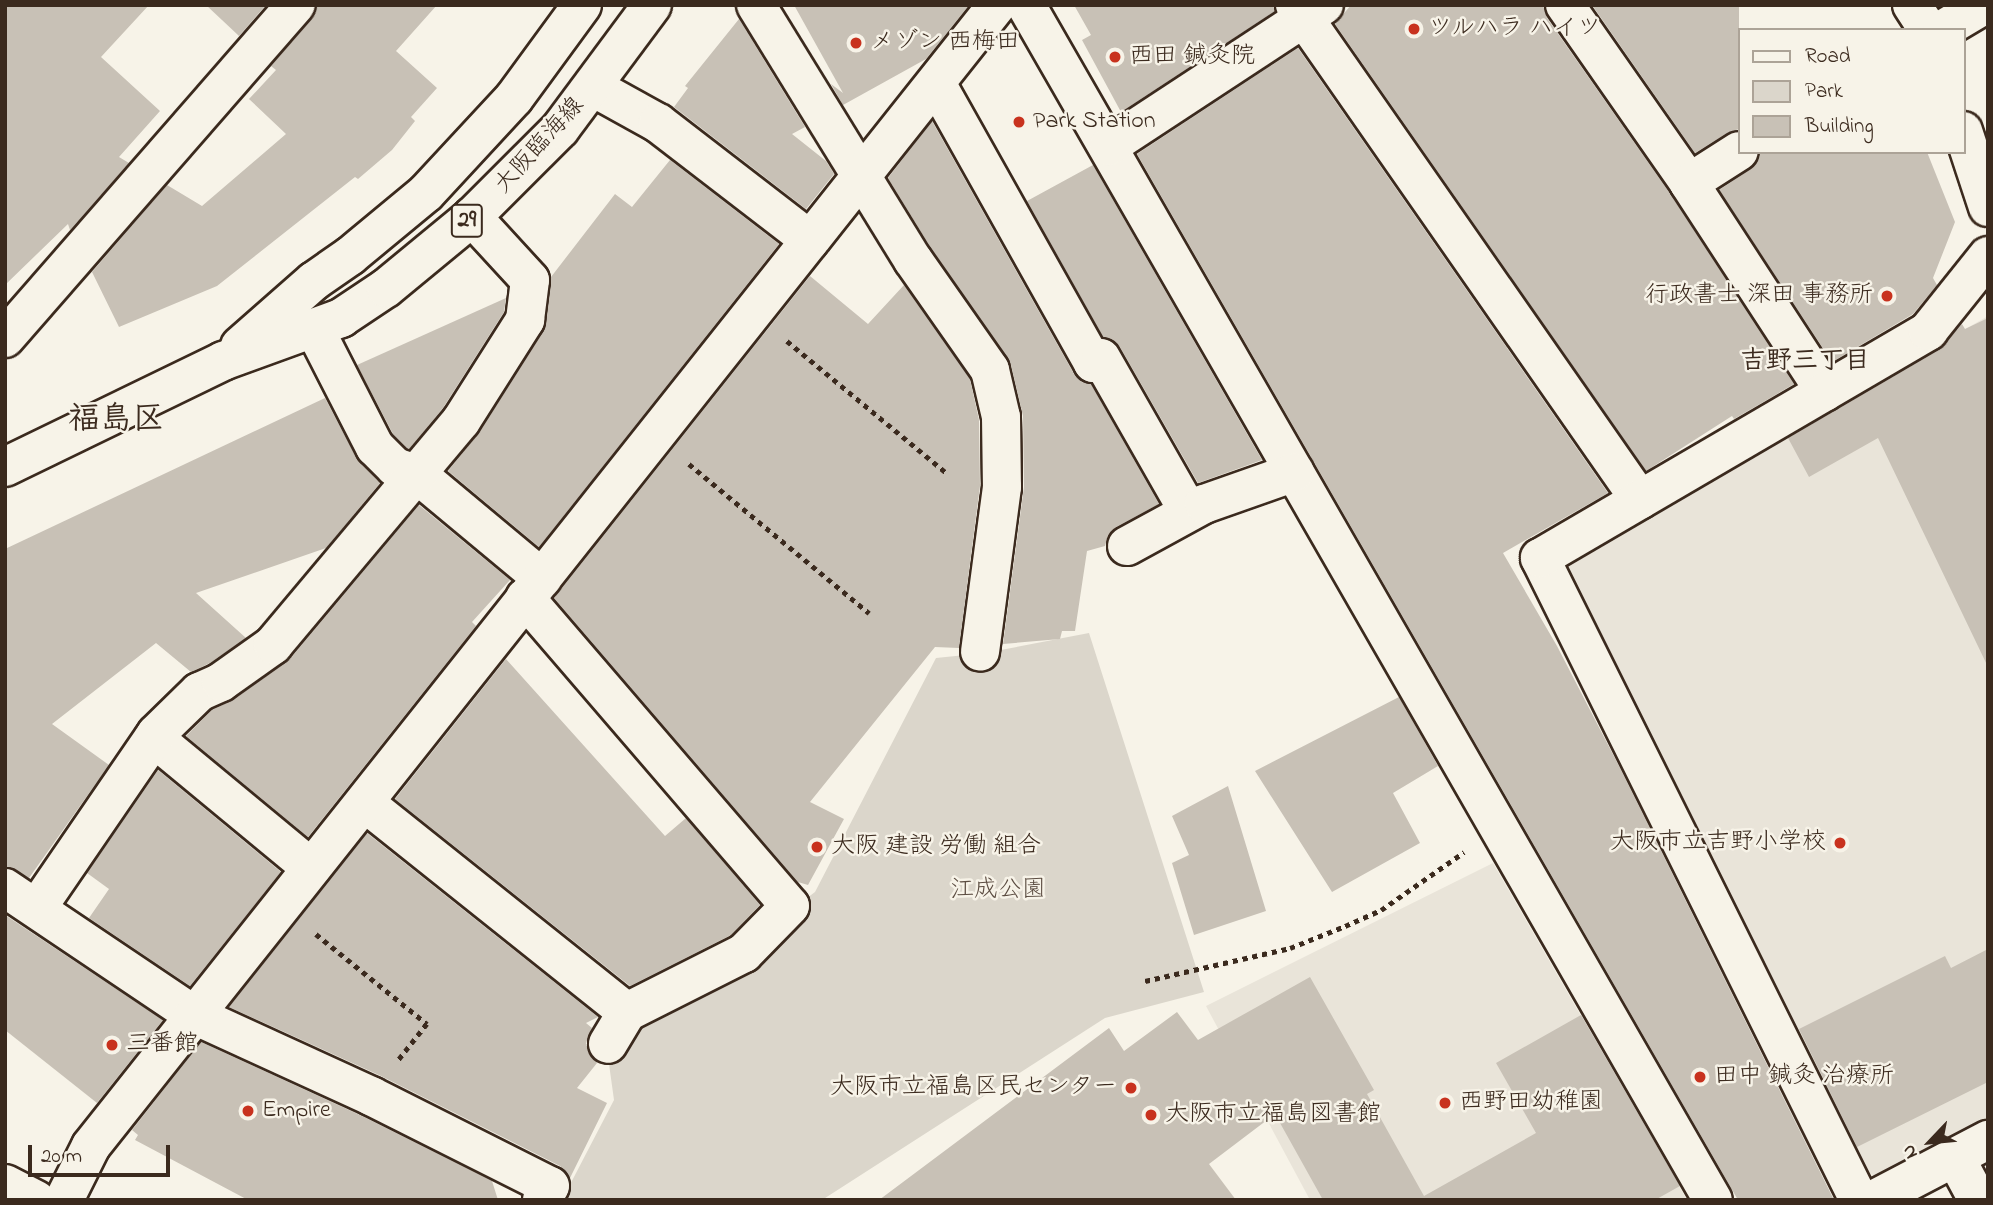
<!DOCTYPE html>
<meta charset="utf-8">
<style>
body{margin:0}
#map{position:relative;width:1993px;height:1205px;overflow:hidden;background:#f7f3e8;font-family:"Indie Flower","Klee One",sans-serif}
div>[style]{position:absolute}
.built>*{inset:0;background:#e9e4d9}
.green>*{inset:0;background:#dbd6cb}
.building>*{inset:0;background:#c8c1b6}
.path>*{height:4.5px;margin-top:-2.25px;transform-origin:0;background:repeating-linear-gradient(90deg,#3b2a1e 0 5px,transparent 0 10px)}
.roads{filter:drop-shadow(2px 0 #3b2a1e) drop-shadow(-2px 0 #3b2a1e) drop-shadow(0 2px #3b2a1e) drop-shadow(0 -2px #3b2a1e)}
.minor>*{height:38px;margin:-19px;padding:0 19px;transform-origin:19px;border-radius:19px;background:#f7f3e8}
.major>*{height:38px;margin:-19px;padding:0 19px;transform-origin:19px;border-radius:19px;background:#f7f3e8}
.dots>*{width:19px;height:19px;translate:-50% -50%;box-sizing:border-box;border:4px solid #f7f3e8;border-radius:50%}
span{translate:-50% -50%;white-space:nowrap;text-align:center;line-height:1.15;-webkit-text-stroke:5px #f7f3e8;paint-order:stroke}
.shield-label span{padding:2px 5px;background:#f7f3e8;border:2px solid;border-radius:5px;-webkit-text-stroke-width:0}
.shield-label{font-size:23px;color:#3b2a1e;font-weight:700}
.poi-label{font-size:24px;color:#3b2a1e}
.left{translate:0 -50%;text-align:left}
.right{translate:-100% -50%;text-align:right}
.street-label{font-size:24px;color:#3b2a1e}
.park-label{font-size:24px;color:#5b4c41}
.neighbourhood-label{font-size:26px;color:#3b2a1e;font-weight:700}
.district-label{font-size:32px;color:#3b2a1e;font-weight:700}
.frame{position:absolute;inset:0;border:7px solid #3b2a1e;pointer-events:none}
.legend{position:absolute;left:1738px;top:28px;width:228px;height:126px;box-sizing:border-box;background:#f7f3e8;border:2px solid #aca397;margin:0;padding:9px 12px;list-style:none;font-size:21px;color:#3b2a1e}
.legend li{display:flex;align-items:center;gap:14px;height:35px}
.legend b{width:35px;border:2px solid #aca397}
.north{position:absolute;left:1895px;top:1107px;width:70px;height:70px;-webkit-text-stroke:5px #f7f3e8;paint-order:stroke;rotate:244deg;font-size:19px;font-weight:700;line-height:28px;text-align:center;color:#3b2a1e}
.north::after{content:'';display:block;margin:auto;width:24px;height:32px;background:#3b2a1e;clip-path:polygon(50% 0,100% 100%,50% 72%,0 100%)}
.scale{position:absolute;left:28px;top:1145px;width:142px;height:32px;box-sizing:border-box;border:4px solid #3b2a1e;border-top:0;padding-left:9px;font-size:21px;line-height:24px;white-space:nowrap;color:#3b2a1e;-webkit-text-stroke:5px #f7f3e8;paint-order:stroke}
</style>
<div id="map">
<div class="built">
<i style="clip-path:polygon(1988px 316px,1988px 1118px,1878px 1177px,1857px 1168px,1551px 568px)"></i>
<i style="clip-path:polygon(1493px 863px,1687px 1200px,1310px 1200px,1206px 1006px)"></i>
</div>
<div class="green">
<i style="clip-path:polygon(1089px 633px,1204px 992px,1105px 1018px,822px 1200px,562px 1200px,614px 1100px,609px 1064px,615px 1042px,815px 892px,936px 658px,985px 653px)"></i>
</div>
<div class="building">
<i style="clip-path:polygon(5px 5px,149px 5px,101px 57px,160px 111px,119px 157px,129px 163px,70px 230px,68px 224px,5px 285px)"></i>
<i style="clip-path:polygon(206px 5px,266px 5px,239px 36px)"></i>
<i style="clip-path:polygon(316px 5px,437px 5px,396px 51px,437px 88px,411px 117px,415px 121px,392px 150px,358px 179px,355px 177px,217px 286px,119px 327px,92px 272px,167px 185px,202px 206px,286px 134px,249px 99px,276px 70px,271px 66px,312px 19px)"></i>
<i style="clip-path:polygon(794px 5px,969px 5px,926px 59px,843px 105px,831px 84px,843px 93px)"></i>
<i style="clip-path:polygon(1074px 5px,1273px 5px,1275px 11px,1121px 112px,1082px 40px,1091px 35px)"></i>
<i style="clip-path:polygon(1351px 5px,1543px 5px,1547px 18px,1671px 195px,1794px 384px,1734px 419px,1732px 416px,1646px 471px,1335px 24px)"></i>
<i style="clip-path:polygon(1592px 5px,1739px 5px,1739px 129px,1727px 133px,1695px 153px)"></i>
<i style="clip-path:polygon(739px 19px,805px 127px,792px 134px,826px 161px,834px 174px,806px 209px,674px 107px,688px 88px,685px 86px)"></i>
<i style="clip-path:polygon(1298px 48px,1608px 493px,1503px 553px,1557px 646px,1620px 768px,1834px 1200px,1738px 1200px,1137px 154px)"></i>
<i style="clip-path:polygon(932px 121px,1074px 374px,1082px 382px,1091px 384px,1159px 504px,1116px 527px,1108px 535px,1105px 546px,1087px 551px,1075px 631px,1062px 631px,1060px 639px,1003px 644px,1024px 487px,1023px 416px,1011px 365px,931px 248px,888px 178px)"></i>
<i style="clip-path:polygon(1760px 152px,1927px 152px,1955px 222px,1933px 278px,1937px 285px,1913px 314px,1832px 362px,1719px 190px,1751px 169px)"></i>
<i style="clip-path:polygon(670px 160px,779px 244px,539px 547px,448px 471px,479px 433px,543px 332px,551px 277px,615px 194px,632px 207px)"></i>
<i style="clip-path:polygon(1093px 165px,1262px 460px,1198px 483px,1120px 347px,1112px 339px,1103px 337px,1027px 201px)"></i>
<i style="clip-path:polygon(810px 276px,868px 324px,904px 285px,970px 379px,979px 420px,980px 486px,959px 648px,935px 647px,810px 802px,844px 819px,808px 885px,798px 882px,554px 598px)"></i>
<i style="clip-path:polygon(506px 298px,504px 312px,443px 408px,409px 449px,407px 448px,393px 434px,357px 365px)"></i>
<i style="clip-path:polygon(1988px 318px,1988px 667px,1878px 438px,1809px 477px,1788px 438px,1939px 350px,1962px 324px,1965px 329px)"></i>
<i style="clip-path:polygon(325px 398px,356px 457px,380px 483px,326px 548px,196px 593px,246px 638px,210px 663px,191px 672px,156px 643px,52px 724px,109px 765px,29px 878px,5px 866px,5px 549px)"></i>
<i style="clip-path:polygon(419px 505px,510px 580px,472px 622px,476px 626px,308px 837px,186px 736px,212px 710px,233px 700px,290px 659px)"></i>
<i style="clip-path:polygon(506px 659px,665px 836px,686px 818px,760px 905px,731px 935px,630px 986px,395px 799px)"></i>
<i style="clip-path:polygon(1399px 697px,1438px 766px,1393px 793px,1420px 843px,1332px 892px,1255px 771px)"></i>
<i style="clip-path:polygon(158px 770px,281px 872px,190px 986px,89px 918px,109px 889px,87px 873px)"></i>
<i style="clip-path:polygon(1228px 786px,1266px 911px,1194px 935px,1172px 863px,1189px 855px,1172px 816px)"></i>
<i style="clip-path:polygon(367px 833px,598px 1017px,586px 1023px,592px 1028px,586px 1043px,589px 1054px,597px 1063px,577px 1088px,607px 1103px,570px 1178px,560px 1166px,381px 1076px,229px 1007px)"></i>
<i style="clip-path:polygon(5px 915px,163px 1020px,97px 1103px,5px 1030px)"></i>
<i style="clip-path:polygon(1988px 949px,1988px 1082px,1857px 1147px,1799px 1029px,1945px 956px,1951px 968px)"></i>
<i style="clip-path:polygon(1310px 977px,1374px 1090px,1367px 1094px,1424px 1196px,1536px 1133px,1496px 1063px,1581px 1015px,1680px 1186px,1655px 1200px,1323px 1200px,1275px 1114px,1209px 1164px,1236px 1200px,879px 1200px,1109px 1028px,1124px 1051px,1177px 1012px,1198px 1040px)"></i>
<i style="clip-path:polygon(201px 1042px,362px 1116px,492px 1181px,498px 1200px,248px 1200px,135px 1140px,138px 1135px,132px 1130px)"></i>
</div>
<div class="path">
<i style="left:787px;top:341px;width:209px;rotate:39.6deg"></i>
<i style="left:689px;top:464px;width:234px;rotate:39.6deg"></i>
<i style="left:316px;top:934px;width:143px;rotate:39deg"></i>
<i style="left:427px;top:1024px;width:48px;rotate:128.3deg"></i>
<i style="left:1145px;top:981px;width:149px;rotate:-12.8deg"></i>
<i style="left:1290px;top:948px;width:59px;rotate:-21.8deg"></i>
<i style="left:1345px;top:926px;width:39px;rotate:-24deg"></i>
<i style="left:1381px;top:910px;width:101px;rotate:-34.9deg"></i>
</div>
<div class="roads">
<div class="minor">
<i style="left:756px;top:5px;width:299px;rotate:58.4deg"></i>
<i style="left:913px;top:260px;width:134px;rotate:55deg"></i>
<i style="left:990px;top:370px;width:48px;rotate:76.8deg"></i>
<i style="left:1001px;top:417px;width:70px;rotate:89.2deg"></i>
<i style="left:1002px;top:487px;width:166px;rotate:97.6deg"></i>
<i style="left:1026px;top:5px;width:1378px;rotate:60.11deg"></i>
<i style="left:1295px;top:5px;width:603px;rotate:55.12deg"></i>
<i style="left:1565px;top:5px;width:217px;rotate:55.1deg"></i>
<i style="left:1689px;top:183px;width:249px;rotate:56.9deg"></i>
<i style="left:1912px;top:5px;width:30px;rotate:57deg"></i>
<i style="left:1942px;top:30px;width:49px;rotate:-30.8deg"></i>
<i style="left:936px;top:83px;width:321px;rotate:60.7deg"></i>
<i style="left:1093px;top:363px;width:9px;rotate:-32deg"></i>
<i style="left:1101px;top:358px;width:177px;rotate:60.3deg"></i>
<i style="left:593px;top:87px;width:74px;rotate:29deg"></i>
<i style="left:658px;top:123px;width:192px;rotate:37.6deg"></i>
<i style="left:1963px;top:131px;width:80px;rotate:71.8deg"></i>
<i style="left:1109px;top:146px;width:257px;rotate:-33.3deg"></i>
<i style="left:1689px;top:183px;width:59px;rotate:-32.6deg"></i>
<i style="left:314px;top:328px;width:134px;rotate:62.9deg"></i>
<i style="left:375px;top:447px;width:28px;rotate:45deg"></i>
<i style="left:395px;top:467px;width:23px;rotate:18deg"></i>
<i style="left:417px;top:474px;width:163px;rotate:39.8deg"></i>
<i style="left:5px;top:338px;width:442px;rotate:-48.9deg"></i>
<i style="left:1127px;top:546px;width:88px;rotate:-28.6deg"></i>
<i style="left:1204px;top:504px;width:96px;rotate:-19.4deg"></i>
<i style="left:525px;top:598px;width:406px;rotate:49.3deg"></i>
<i style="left:790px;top:906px;width:66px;rotate:134.4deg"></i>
<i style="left:744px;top:953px;width:131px;rotate:153.2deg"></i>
<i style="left:627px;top:1012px;width:37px;rotate:121deg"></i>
<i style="left:154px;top:738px;width:204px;rotate:39.6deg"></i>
<i style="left:365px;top:803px;width:335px;rotate:38.6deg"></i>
<i style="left:5px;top:888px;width:228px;rotate:33.9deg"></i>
<i style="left:194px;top:1015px;width:195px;rotate:24.6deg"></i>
<i style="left:371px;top:1096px;width:200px;rotate:26.7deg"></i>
<i style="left:550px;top:1186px;width:16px;rotate:120deg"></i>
<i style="left:37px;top:908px;width:211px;rotate:-55.6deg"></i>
<i style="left:156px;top:734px;width:60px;rotate:-44.3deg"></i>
<i style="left:199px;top:692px;width:24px;rotate:-24deg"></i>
<i style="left:221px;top:682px;width:64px;rotate:-35.4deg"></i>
<i style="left:273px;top:645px;width:292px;rotate:-50deg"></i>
<i style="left:461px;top:421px;width:120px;rotate:-57.6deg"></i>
<i style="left:525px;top:320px;width:40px;rotate:-82.9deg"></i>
<i style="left:530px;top:280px;width:86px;rotate:-132.6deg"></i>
<i style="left:1955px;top:1157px;width:49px;rotate:61.9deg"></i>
<i style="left:64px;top:1200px;width:60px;rotate:-63.4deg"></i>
<i style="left:91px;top:1146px;width:1457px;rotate:-51.55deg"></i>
<i style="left:1859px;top:1200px;width:717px;rotate:-116.42deg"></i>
<i style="left:1540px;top:558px;width:450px;rotate:-30.3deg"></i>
<i style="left:1928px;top:331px;width:96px;rotate:-51.3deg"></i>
<i style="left:1873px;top:1200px;width:130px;rotate:-27.6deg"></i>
</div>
<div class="major">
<i style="left:240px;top:346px;width:98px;rotate:-41.3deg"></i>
<i style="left:314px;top:281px;width:44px;rotate:-34.8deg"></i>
<i style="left:350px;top:256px;width:99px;rotate:-39.7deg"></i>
<i style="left:426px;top:193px;width:129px;rotate:-47.2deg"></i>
<i style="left:514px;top:98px;width:115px;rotate:-53.8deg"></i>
<i style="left:5px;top:467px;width:242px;rotate:-25.9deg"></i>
<i style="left:223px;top:361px;width:126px;rotate:-20deg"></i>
<i style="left:341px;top:318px;width:54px;rotate:-33.7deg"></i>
<i style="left:386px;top:288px;width:112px;rotate:-39.5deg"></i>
<i style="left:472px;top:217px;width:124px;rotate:-45deg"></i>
<i style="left:560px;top:129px;width:154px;rotate:-53.4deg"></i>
<i style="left:5px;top:1184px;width:35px;rotate:27deg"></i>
</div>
</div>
<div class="dots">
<i style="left:1414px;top:29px;background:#c8321e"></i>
<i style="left:856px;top:43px;background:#c8321e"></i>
<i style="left:1115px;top:57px;background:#c8321e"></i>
<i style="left:1019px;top:122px;background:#c8321e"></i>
<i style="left:1887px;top:296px;background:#c8321e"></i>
<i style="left:1840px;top:843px;background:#c8321e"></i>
<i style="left:817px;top:847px;background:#c8321e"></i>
<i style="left:112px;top:1045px;background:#c8321e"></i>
<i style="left:1700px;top:1077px;background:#c8321e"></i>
<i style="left:1131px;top:1088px;background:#c8321e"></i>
<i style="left:1445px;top:1103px;background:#c8321e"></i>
<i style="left:248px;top:1111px;background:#c8321e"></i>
<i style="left:1151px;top:1115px;background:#c8321e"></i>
</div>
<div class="shield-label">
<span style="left:467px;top:221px">29</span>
</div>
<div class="poi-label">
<span class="left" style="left:1428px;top:29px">ツルハラ ハイツ</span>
<span class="left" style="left:870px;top:43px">メゾン 西梅田</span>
<span class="left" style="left:1129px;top:57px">西田 鍼灸院</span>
<span class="left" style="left:1033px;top:122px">Park Station</span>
<span class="right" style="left:1873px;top:296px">行政書士 深田 事務所</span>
<span class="right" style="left:1826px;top:843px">大阪市立吉野小学校</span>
<span class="left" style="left:831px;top:847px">大阪 建設 労働 組合</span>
<span class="left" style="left:126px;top:1045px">三番館</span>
<span class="left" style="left:1714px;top:1077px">田中 鍼灸 治療所</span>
<span class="right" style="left:1117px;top:1088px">大阪市立福島区民センター</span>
<span class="left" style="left:1459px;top:1103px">西野田幼稚園</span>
<span class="left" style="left:262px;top:1111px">Empire</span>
<span class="left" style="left:1165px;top:1115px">大阪市立福島図書館</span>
</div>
<div class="street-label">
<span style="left:540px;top:146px;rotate:-48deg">大阪臨海線</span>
</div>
<div class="park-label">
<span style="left:998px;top:891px">江成公園</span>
</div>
<div class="neighbourhood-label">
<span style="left:1805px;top:363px">吉野三丁目</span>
</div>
<div class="district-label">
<span style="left:116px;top:421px">福島区</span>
</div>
<div class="frame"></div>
<ul class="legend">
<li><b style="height:9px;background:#f7f3e8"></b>Road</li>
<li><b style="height:19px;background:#dbd6cb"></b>Park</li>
<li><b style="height:19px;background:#c8c1b6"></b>Building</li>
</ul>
<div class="north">N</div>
<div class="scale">20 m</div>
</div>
